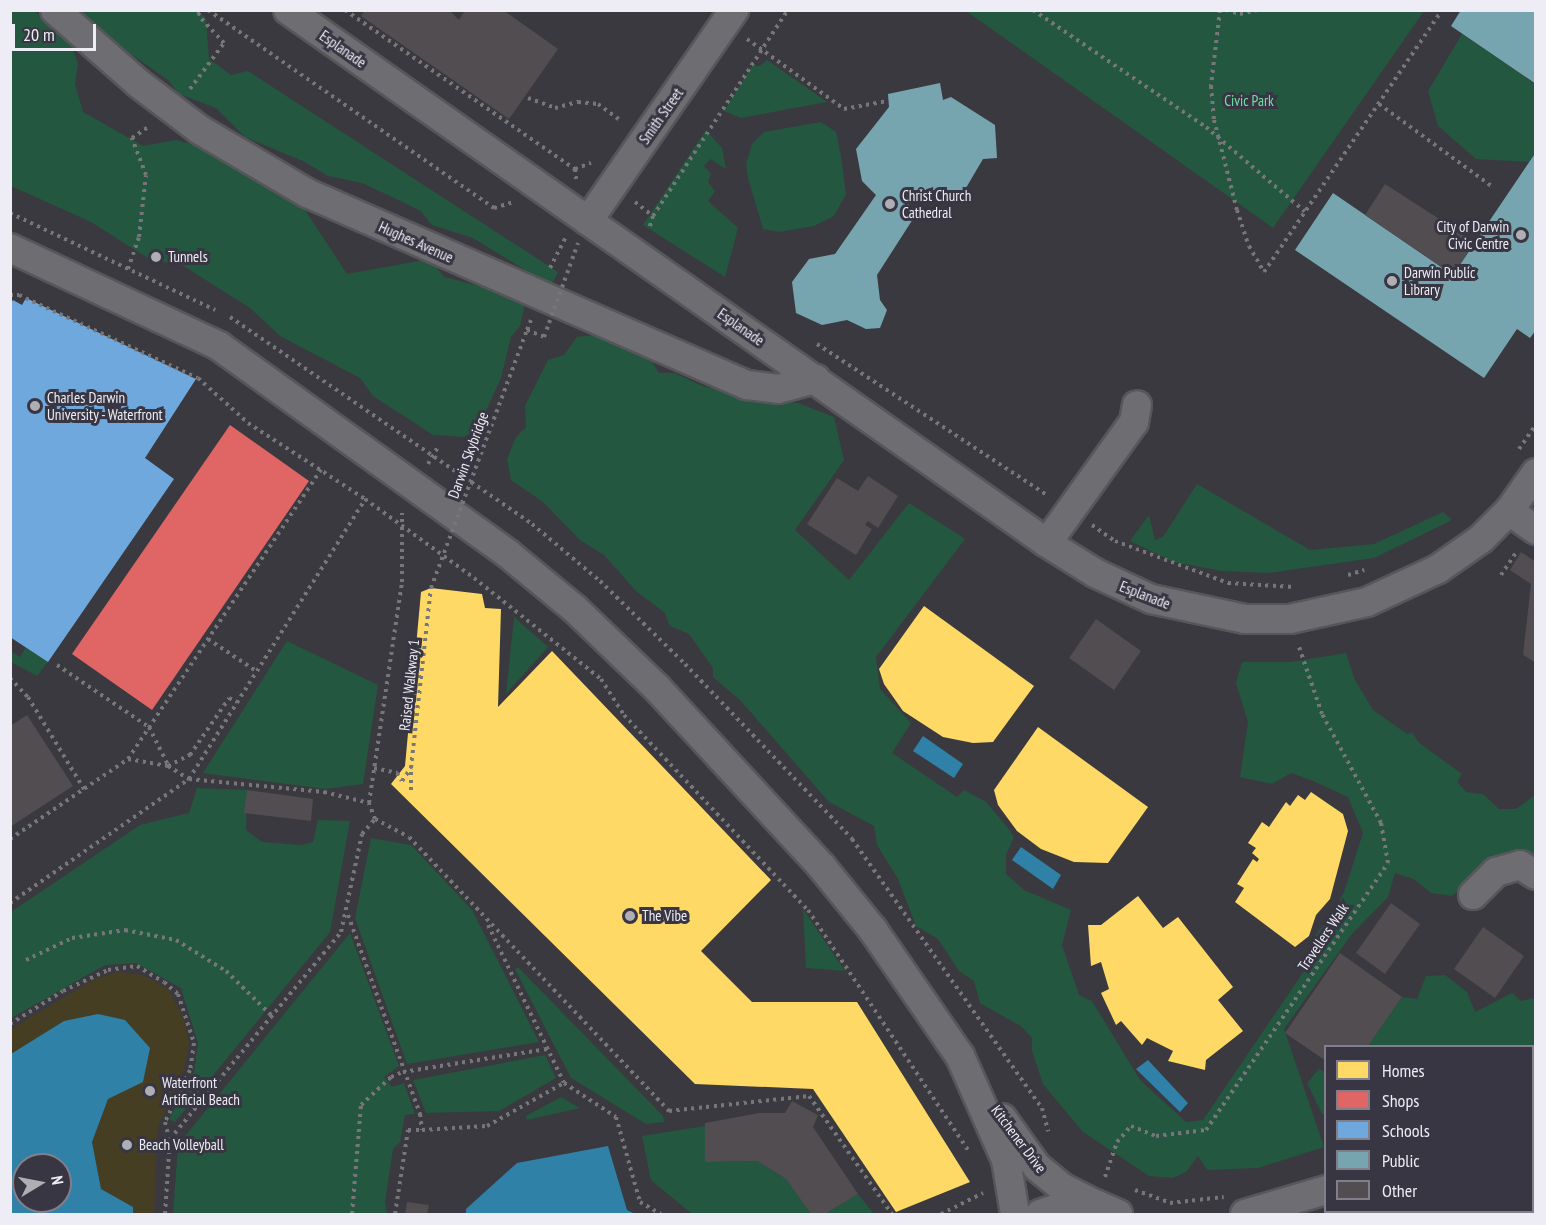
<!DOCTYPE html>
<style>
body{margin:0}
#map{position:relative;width:1546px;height:1225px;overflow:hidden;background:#3a393f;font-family:"PT Sans Narrow",sans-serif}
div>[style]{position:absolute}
.green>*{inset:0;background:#24573f}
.sand>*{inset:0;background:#463e23}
.water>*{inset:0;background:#2f81a8}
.homes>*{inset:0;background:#ffd966}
.shops>*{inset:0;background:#e06666}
.schools>*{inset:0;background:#6fa8dc}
.public>*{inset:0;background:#76a5af}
.building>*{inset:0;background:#514d50}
.path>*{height:4px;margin-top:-2px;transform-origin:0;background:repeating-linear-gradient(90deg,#77777a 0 3px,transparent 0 7.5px)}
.roads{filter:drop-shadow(2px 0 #57565b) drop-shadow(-2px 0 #57565b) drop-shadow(0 2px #57565b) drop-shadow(0 -2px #57565b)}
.minor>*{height:28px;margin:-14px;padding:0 14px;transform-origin:14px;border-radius:14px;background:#6e6d72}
.path-bridge>*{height:4px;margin-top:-2px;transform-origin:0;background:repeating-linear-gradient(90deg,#77777a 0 3px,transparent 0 7.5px)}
.dots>*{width:16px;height:16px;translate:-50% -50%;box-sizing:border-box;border:3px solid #383642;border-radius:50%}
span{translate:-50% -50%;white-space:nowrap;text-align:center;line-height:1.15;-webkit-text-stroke:6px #383642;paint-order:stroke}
.street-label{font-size:15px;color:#eeedf5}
.park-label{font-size:15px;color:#70e1a6}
.poi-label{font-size:15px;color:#eeedf5}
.left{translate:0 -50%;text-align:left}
.right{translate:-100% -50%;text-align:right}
.frame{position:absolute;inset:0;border:12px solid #eeedf5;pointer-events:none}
.legend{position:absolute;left:1324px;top:1045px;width:210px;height:168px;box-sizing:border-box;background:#383642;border:2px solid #817f8a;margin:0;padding:8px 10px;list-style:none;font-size:18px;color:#eeedf5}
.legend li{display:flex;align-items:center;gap:12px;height:30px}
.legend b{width:30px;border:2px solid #817f8a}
.north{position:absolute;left:12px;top:1153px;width:60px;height:60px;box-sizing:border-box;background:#383642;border:2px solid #817f8a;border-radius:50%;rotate:80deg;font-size:16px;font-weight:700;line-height:24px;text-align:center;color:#eeedf5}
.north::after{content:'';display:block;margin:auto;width:21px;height:27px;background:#afaeb5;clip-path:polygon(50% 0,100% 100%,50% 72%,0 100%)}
.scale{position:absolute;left:12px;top:24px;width:84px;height:27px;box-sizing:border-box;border:3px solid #eeedf5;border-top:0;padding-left:8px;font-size:18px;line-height:21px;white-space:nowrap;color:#eeedf5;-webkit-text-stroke:4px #383642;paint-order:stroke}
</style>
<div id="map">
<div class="green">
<i style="clip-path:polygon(11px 11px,34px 11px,70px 40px,78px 64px,75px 84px,83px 112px,143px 146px,176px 140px,220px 152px,305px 210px,347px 274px,430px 259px,444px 277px,495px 290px,525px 304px,520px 326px,511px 337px,501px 378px,478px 428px,464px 437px,433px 435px,373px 396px,360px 378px,280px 336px,250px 308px,182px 265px,151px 260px,91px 222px,11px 186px)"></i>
<i style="clip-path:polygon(69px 11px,197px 11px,206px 18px,209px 59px,231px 75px,248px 71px,558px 272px,551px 286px,473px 238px,432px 225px,421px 211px,392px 197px,362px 183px,328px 176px,305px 162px,245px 137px,216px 108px,179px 94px,168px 80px)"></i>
<i style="clip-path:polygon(966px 11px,1424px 11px,1273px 228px)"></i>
<i style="clip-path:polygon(1462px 34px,1535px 84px,1535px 152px,1529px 162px,1476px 159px,1438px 126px,1428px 91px)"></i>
<i style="clip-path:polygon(767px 60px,827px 102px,741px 118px,724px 111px,752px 66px,760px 66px)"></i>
<i style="clip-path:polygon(821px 122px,836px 132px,841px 156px,846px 194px,834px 216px,814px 226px,779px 232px,763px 229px,748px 178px,746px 164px,752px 144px,764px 132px)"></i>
<i style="clip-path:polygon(706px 130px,722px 148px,726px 169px,710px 159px,704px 166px,711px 174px,708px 182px,715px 191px,708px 201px,738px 228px,725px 277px,643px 225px)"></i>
<i style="clip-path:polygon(596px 335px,652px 362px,659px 373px,675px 373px,700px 385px,750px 399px,798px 403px,834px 417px,844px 460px,795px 530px,849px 580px,909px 503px,965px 539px,876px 657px,880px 689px,911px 723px,892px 753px,957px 797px,964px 790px,986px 802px,1008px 828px,1014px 837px,1006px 855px,1006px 874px,1024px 890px,1071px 910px,1062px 945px,1079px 995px,1092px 1001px,1140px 1080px,1186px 1122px,1203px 1120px,1319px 949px,1310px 941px,1332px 916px,1344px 892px,1363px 833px,1348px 797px,1313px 781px,1291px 773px,1272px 784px,1240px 777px,1248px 722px,1236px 683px,1242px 662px,1291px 662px,1346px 653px,1355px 680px,1373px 710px,1407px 734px,1413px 733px,1418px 742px,1462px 774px,1457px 782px,1466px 792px,1483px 794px,1499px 809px,1516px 809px,1535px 795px,1535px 865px,1510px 863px,1506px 853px,1452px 896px,1431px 893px,1414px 879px,1395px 873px,1388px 897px,1351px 935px,1284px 1029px,1324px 1147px,1258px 1168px,1207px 1170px,1198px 1156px,1186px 1172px,1173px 1178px,1149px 1176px,1083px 1132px,1043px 1084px,1032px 1051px,1032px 1038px,1022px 1027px,980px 1003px,974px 981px,959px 971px,938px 939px,916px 926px,898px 879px,877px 845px,874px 826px,829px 802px,741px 701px,713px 677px,713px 668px,689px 634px,670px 626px,664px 612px,637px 592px,604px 555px,580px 540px,543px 502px,511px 480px,507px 459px,516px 437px,526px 427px,525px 406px,548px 360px,564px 355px,577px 337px)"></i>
<i style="clip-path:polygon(1197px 484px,1310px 550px,1374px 544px,1443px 512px,1452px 520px,1374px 558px,1269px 573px,1222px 571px,1174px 562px,1130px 541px,1149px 515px,1155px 540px,1163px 537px)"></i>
<i style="clip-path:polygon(514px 617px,548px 647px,506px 694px)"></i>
<i style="clip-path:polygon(287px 641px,378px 685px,363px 784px,325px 789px,203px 773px)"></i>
<i style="clip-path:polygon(26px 647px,48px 662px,37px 676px,11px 662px,10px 651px,20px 657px)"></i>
<i style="clip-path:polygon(197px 788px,247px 790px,246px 830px,262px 842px,301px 845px,313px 842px,318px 820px,350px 821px,330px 932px,175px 1122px,169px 1119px,194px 1072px,198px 1043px,181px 988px,136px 963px,105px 965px,11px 1018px,11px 912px,140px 825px,189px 813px)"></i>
<i style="clip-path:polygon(371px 838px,411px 845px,472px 910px,539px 1042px,407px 1064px,355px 918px)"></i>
<i style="clip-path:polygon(803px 909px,845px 971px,806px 968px)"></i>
<i style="clip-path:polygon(350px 933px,399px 1066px,384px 1077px,392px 1087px,404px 1083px,415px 1114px,405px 1115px,400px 1142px,393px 1149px,385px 1202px,387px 1214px,173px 1214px,178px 1145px)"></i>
<i style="clip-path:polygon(518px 967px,663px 1116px,664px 1122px,646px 1124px,571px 1078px,515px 969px)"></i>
<i style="clip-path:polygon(1445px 975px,1467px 992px,1475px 1012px,1512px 993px,1521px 1001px,1535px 998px,1535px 1051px,1533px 1053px,1532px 1046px,1368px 1046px,1402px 997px,1417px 999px,1426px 976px)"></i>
<i style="clip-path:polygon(545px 1055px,556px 1078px,499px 1111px,426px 1113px,413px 1080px)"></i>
<i style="clip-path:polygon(1319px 1069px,1325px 1072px,1325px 1114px,1322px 1114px,1307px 1083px)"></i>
<i style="clip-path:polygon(561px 1097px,580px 1108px,527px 1120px,526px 1116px)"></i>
<i style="clip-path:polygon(705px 1126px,706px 1162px,757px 1161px,786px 1179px,811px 1214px,692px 1214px,651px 1180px,642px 1136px)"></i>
<i style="clip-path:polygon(858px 1194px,874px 1214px,825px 1214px)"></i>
</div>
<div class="sand">
<i style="clip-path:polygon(117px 972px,143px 975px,169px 990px,183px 1017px,189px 1043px,184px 1069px,157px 1129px,154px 1214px,133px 1214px,133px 1207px,101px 1189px,92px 1142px,108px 1099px,64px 1021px,11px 1054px,11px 1029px,95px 979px)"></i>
</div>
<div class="water">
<i style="clip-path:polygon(923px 736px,963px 764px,954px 778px,913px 751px)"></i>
<i style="clip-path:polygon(1021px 847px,1061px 875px,1053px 889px,1012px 860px)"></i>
<i style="clip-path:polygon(evenodd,98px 1014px,125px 1020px,150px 1048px,143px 1082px,108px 1099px,92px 1142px,101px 1189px,133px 1207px,133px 1214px,11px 1214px,11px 1054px,64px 1021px,98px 1014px,24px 1165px,60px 1165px,60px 1201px,24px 1201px,24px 1165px)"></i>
<i style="clip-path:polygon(1148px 1060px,1188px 1103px,1180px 1112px,1136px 1069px)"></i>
<i style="clip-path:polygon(608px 1146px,627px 1210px,635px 1214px,466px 1214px,466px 1209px,517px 1163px)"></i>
</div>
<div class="homes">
<i style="clip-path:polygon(431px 588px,482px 594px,485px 608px,501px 609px,498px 707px,552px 651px,771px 880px,701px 951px,752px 1002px,857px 1002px,970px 1182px,896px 1212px,813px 1089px,695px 1084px,391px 784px,405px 766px,421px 592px)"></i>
<i style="clip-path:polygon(924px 606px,1034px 686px,993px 742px,973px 743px,943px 737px,903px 711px,884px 684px,879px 669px)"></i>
<i style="clip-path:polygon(1038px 727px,1148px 807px,1108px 863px,1074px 862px,1041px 849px,1017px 831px,998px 805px,994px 790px)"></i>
<i style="clip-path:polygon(1311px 792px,1343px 814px,1348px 831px,1330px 899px,1316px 915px,1309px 936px,1295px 947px,1235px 902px,1244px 888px,1237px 884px,1253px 859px,1257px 862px,1259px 859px,1252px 853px,1256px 848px,1248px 843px,1262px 822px,1269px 827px,1286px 802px,1290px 806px,1298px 795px,1305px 800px)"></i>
<i style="clip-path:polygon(1138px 896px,1163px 928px,1178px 917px,1233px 987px,1218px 1000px,1243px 1031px,1206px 1060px,1205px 1070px,1168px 1061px,1173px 1051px,1147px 1038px,1142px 1045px,1121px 1021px,1116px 1025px,1101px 993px,1109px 989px,1101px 962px,1091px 966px,1088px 925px,1101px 925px)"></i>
</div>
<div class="shops">
<i style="clip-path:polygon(230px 425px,309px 481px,152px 710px,72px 654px)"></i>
</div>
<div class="schools">
<i style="clip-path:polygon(26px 298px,196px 379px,145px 458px,174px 479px,48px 662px,10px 637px,10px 304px,13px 300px,22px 305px)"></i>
</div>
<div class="public">
<i style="clip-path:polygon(1461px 10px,1536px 10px,1536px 84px,1451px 26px)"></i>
<i style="clip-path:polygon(940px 83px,943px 100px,951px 97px,995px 125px,997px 158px,983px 159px,963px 193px,915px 199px,904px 209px,913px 219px,877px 275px,880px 300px,887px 310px,880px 328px,866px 329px,847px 320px,822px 325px,796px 313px,792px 282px,809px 259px,835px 254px,876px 195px,862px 181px,856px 149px,889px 107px,888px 94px)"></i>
<i style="clip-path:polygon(1536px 152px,1536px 330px,1530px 338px,1517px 329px,1484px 378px,1295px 250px,1333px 193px,1453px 275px)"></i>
</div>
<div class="building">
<i style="clip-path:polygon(365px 10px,449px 10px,459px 20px,465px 10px,503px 10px,558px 49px,509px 119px,361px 16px)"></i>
<i style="clip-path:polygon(1385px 184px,1475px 242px,1453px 275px,1365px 215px)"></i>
<i style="clip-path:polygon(868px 476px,898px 496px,878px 528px,868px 521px,865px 525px,872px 529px,856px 555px,807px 524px,837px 478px,858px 491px)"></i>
<i style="clip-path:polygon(1521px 552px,1536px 562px,1536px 663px,1523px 655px,1531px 584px,1510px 570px)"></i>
<i style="clip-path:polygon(1096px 619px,1141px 651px,1114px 690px,1069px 658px)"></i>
<i style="clip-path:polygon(27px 715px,73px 786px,10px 827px,10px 726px)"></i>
<i style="clip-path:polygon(247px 790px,313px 799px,311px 821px,244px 813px)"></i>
<i style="clip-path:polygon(1391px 903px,1420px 924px,1385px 974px,1356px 953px)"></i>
<i style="clip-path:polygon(1483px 927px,1524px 956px,1495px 998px,1454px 969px)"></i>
<i style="clip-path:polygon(1340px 953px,1402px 997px,1368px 1046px,1326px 1046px,1326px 1061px,1285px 1033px)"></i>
<i style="clip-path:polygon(792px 1101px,818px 1115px,813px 1127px,858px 1194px,825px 1214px,811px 1214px,786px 1179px,757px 1161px,705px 1162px,705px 1123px,759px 1113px,785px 1113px)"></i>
<i style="clip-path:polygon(407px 1202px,429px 1205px,427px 1214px,405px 1214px)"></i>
</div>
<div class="path">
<i style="left:208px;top:10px;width:348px;rotate:34.7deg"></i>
<i style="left:494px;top:208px;width:21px;rotate:-17deg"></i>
<i style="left:345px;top:10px;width:280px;rotate:34.7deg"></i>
<i style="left:575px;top:169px;width:17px;rotate:-21deg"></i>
<i style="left:1033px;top:10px;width:209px;rotate:34.1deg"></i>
<i style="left:1206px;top:127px;width:130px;rotate:40.6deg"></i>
<i style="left:1220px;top:10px;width:77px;rotate:96.8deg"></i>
<i style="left:1211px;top:86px;width:34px;rotate:85deg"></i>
<i style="left:1214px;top:120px;width:93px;rotate:75.7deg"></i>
<i style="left:1237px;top:210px;width:38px;rotate:72deg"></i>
<i style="left:1249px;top:246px;width:30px;rotate:60deg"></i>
<i style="left:1264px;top:272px;width:317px;rotate:-55.8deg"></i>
<i style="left:1226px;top:10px;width:15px;rotate:16deg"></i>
<i style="left:1240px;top:14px;width:18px;rotate:-13deg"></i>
<i style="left:747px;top:39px;width:120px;rotate:35.8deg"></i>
<i style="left:844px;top:109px;width:44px;rotate:-10.5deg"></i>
<i style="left:190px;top:89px;width:57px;rotate:-53.5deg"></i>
<i style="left:224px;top:43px;width:38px;rotate:-133deg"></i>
<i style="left:198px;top:15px;width:6px;rotate:-59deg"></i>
<i style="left:528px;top:98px;width:29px;rotate:20deg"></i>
<i style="left:555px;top:108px;width:24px;rotate:-15deg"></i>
<i style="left:578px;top:102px;width:20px;rotate:6deg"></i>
<i style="left:598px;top:104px;width:29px;rotate:36deg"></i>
<i style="left:1379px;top:104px;width:141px;rotate:36.1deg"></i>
<i style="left:575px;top:169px;width:10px;rotate:84deg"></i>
<i style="left:635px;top:202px;width:23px;rotate:38deg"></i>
<i style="left:653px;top:216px;width:14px;rotate:107deg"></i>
<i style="left:10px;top:213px;width:227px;rotate:25.3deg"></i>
<i style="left:653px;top:216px;width:246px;rotate:-56.8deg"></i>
<i style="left:550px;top:268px;width:35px;rotate:-63deg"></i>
<i style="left:128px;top:269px;width:34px;rotate:-71deg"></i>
<i style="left:139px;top:237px;width:62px;rotate:-83.6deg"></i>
<i style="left:146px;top:175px;width:40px;rotate:-111deg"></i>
<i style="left:132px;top:138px;width:22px;rotate:-34deg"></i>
<i style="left:10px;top:295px;width:9px"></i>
<i style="left:19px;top:295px;width:197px;rotate:24.9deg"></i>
<i style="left:198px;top:378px;width:67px;rotate:42deg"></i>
<i style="left:248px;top:423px;width:140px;rotate:33deg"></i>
<i style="left:365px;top:499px;width:135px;rotate:35.9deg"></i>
<i style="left:474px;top:578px;width:162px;rotate:38.5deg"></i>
<i style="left:601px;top:679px;width:43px;rotate:57.4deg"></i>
<i style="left:624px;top:715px;width:268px;rotate:46.7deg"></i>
<i style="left:808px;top:910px;width:290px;rotate:56.3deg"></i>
<i style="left:230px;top:317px;width:366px;rotate:34.4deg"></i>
<i style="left:532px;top:524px;width:89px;rotate:40deg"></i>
<i style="left:600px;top:581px;width:119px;rotate:44.3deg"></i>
<i style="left:685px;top:664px;width:242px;rotate:46.3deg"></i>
<i style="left:852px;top:839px;width:329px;rotate:54.8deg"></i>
<i style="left:1042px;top:1108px;width:24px;rotate:75deg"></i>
<i style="left:531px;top:320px;width:11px;rotate:112deg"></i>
<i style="left:527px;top:330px;width:18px;rotate:22deg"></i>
<i style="left:817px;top:344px;width:277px;rotate:33.3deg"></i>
<i style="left:1519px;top:449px;width:29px;rotate:-55deg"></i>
<i style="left:428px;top:464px;width:22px;rotate:-60deg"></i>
<i style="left:1092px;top:525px;width:28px;rotate:35deg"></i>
<i style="left:1115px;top:541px;width:121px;rotate:20.4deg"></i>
<i style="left:1228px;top:583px;width:66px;rotate:3.5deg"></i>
<i style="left:1348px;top:575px;width:17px;rotate:-17deg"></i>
<i style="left:1501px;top:575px;width:29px;rotate:-56deg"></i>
<i style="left:208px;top:639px;width:58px;rotate:33.7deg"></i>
<i style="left:57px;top:665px;width:111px;rotate:34deg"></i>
<i style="left:149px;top:727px;width:42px;rotate:63.4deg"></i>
<i style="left:10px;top:678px;width:26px;rotate:47deg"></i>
<i style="left:28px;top:697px;width:108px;rotate:58.7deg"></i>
<i style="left:128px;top:759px;width:41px;rotate:9.9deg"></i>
<i style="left:168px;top:766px;width:25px;rotate:32deg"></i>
<i style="left:189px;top:779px;width:331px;rotate:-57.8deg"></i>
<i style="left:168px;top:766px;width:25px;rotate:-27deg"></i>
<i style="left:190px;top:755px;width:69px;rotate:-55.6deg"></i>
<i style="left:229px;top:698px;width:9px;rotate:27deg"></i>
<i style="left:374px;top:768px;width:24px;rotate:12deg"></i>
<i style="left:397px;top:773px;width:9px;rotate:58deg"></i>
<i style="left:402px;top:781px;width:16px;rotate:-55deg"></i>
<i style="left:411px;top:768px;width:181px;rotate:-83.7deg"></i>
<i style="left:411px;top:790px;width:22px;rotate:-90deg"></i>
<i style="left:375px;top:819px;width:38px;rotate:28deg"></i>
<i style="left:409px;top:837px;width:378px;rotate:46.5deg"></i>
<i style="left:669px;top:1111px;width:141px;rotate:-6.1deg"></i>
<i style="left:809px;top:1096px;width:144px;rotate:54.9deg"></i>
<i style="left:10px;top:839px;width:143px;rotate:-34.1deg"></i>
<i style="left:128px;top:759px;width:348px;rotate:-56.3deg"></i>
<i style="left:10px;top:903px;width:218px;rotate:-34.7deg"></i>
<i style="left:189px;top:779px;width:136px;rotate:5.5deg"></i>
<i style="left:324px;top:792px;width:46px;rotate:13.7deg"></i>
<i style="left:369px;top:803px;width:223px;rotate:-81.5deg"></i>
<i style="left:402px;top:582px;width:69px;rotate:-90deg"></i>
<i style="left:348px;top:915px;width:212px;rotate:70.1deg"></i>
<i style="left:420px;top:1114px;width:16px;rotate:83deg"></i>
<i style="left:422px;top:1130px;width:65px;rotate:-3.5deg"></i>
<i style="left:487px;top:1126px;width:88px;rotate:-29.2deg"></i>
<i style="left:564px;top:1083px;width:62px;rotate:33.2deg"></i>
<i style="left:616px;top:1117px;width:88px;rotate:74.2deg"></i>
<i style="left:640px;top:1202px;width:24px;rotate:30deg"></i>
<i style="left:488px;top:925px;width:175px;rotate:64.3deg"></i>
<i style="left:26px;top:960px;width:51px;rotate:-25.6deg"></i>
<i style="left:72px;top:938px;width:54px;rotate:-8.6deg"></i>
<i style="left:125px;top:930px;width:52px;rotate:11.1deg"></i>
<i style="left:176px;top:940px;width:59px;rotate:31.8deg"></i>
<i style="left:226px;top:971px;width:64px;rotate:44.4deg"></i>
<i style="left:10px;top:1024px;width:62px;rotate:-31.9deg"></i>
<i style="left:63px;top:991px;width:50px;rotate:-25deg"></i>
<i style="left:108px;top:970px;width:29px;rotate:-8deg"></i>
<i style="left:137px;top:966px;width:31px;rotate:31deg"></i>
<i style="left:164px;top:982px;width:18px;rotate:41deg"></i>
<i style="left:178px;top:994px;width:52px;rotate:71.9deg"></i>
<i style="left:194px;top:1043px;width:27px;rotate:98deg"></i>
<i style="left:190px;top:1070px;width:58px;rotate:115.7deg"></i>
<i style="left:165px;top:1122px;width:16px;rotate:76deg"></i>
<i style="left:1532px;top:1078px;width:6px;rotate:-45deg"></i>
<i style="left:1105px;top:1177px;width:37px;rotate:-71deg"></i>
<i style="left:1117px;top:1142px;width:21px;rotate:-49deg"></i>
<i style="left:1131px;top:1126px;width:27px;rotate:22deg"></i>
<i style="left:1156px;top:1136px;width:50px;rotate:-6.8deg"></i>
<i style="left:1206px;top:1130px;width:323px;rotate:-55.7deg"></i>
<i style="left:1388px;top:863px;width:41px;rotate:-99.9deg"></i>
<i style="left:1381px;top:823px;width:124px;rotate:-118.4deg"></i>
<i style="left:1322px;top:714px;width:74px;rotate:-108.9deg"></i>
<i style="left:1135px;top:1190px;width:37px;rotate:20deg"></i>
<i style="left:1170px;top:1203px;width:54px;rotate:-6.3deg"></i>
<i style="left:1532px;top:1202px;width:4px;rotate:-14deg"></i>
<i style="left:165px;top:1214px;width:75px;rotate:-86.2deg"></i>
<i style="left:170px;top:1139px;width:268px;rotate:-50.4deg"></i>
<i style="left:341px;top:932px;width:100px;rotate:-77.9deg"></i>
<i style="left:362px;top:834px;width:20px;rotate:-49deg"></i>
<i style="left:375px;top:819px;width:17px;rotate:-111deg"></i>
<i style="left:352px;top:1214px;width:109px;rotate:-85.3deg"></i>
<i style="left:361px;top:1105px;width:41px;rotate:-43deg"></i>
<i style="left:391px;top:1077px;width:13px;rotate:-23deg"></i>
<i style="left:403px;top:1072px;width:146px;rotate:-9.1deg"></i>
<i style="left:395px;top:1214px;width:85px;rotate:-81.2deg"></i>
<i style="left:408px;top:1130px;width:14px"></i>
<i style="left:941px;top:1214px;width:47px;rotate:-26.6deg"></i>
<i style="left:1489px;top:1214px;width:10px;rotate:-11deg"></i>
</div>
<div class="roads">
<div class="minor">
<i style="left:55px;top:10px;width:111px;rotate:41.3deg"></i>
<i style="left:138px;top:83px;width:78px;rotate:37.2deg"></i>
<i style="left:200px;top:130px;width:124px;rotate:30.5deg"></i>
<i style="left:307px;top:193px;width:480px;rotate:23.6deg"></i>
<i style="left:747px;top:385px;width:31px;rotate:7deg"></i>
<i style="left:778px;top:389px;width:39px;rotate:-15deg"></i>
<i style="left:288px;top:10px;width:927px;rotate:35.08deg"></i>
<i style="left:1047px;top:543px;width:57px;rotate:32deg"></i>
<i style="left:1095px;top:573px;width:62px;rotate:24.9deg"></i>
<i style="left:1151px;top:599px;width:96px;rotate:12deg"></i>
<i style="left:1245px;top:619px;width:45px"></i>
<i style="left:1290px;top:619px;width:79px;rotate:-12.4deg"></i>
<i style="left:1367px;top:602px;width:78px;rotate:-24.9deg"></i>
<i style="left:1438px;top:569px;width:52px;rotate:-34.9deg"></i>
<i style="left:1481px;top:539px;width:40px;rotate:-45deg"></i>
<i style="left:1509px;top:511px;width:47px;rotate:-54.6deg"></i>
<i style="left:588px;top:221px;width:257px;rotate:-55.3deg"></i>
<i style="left:10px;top:248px;width:231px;rotate:25.1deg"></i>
<i style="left:219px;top:346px;width:355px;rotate:35.7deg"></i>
<i style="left:507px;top:553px;width:88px;rotate:39.5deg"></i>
<i style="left:575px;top:609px;width:114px;rotate:43.9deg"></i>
<i style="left:657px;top:688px;width:243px;rotate:47.3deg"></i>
<i style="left:822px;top:867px;width:81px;rotate:51deg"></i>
<i style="left:873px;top:930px;width:153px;rotate:55.4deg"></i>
<i style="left:960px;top:1056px;width:114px;rotate:66.1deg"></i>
<i style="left:1006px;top:1160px;width:55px;rotate:80.5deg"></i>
<i style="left:1509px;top:511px;width:33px;rotate:35deg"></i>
<i style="left:1047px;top:543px;width:149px;rotate:-54.3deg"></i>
<i style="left:1134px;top:422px;width:17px;rotate:-80deg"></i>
<i style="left:1473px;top:895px;width:33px;rotate:-45deg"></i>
<i style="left:1496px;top:872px;width:25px;rotate:-16deg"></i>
<i style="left:1520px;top:865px;width:19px;rotate:32deg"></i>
<i style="left:1002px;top:1118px;width:60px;rotate:54.5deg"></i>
<i style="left:1037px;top:1167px;width:33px;rotate:39deg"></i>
<i style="left:1063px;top:1188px;width:36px;rotate:27deg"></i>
<i style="left:1532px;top:1125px;width:4px;rotate:-27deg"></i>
<i style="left:1532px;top:1165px;width:4px;rotate:-14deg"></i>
<i style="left:1040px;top:1214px;width:37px;rotate:-19deg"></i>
<i style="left:1075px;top:1202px;width:20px;rotate:6deg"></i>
<i style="left:1095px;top:1204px;width:25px;rotate:23deg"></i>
<i style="left:1245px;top:1214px;width:84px;rotate:-16.5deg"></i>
<i style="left:1366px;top:1214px;width:10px;rotate:-11deg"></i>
</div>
</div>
<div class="path-bridge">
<i style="left:544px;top:337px;width:100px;rotate:-70.1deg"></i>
<i style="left:431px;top:588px;width:275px;rotate:-69.6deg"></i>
</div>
<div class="dots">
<i style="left:890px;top:204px;background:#afaeb5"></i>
<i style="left:1521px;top:235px;background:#afaeb5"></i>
<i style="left:156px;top:257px;background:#afaeb5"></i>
<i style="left:1392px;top:281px;background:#afaeb5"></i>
<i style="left:35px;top:406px;background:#afaeb5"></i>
<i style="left:630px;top:916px;background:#afaeb5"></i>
<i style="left:150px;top:1091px;background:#afaeb5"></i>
<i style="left:127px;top:1145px;background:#afaeb5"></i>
</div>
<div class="street-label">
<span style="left:343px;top:49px;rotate:35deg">Esplanade</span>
<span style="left:661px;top:116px;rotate:-55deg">Smith Street</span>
<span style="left:416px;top:242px;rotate:24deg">Hughes Avenue</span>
<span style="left:741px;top:327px;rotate:35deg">Esplanade</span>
<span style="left:468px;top:455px;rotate:-70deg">Darwin Skybridge</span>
<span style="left:1145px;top:595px;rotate:21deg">Esplanade</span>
<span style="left:409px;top:685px;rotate:-84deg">Raised Walkway 1</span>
<span style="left:1323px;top:937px;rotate:-56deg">Travellers Walk</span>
<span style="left:1019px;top:1139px;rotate:53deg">Kitchener Drive</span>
</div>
<div class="park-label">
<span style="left:1249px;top:101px">Civic Park</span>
</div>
<div class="poi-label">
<span class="left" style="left:902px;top:204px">Christ Church<br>Cathedral</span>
<span class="right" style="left:1509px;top:235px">City of Darwin<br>Civic Centre</span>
<span class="left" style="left:168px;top:257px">Tunnels</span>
<span class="left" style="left:1404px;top:281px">Darwin Public<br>Library</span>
<span class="left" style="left:47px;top:406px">Charles Darwin<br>University - Waterfront</span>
<span class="left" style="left:642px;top:916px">The Vibe</span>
<span class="left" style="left:162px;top:1091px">Waterfront<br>Artificial Beach</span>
<span class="left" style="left:139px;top:1145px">Beach Volleyball</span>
</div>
<div class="frame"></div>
<ul class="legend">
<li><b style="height:16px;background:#ffd966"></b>Homes</li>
<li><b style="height:16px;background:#e06666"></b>Shops</li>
<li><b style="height:16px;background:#6fa8dc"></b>Schools</li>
<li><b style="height:16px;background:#76a5af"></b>Public</li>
<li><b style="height:16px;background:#514d50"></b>Other</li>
</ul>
<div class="north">N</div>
<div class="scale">20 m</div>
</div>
